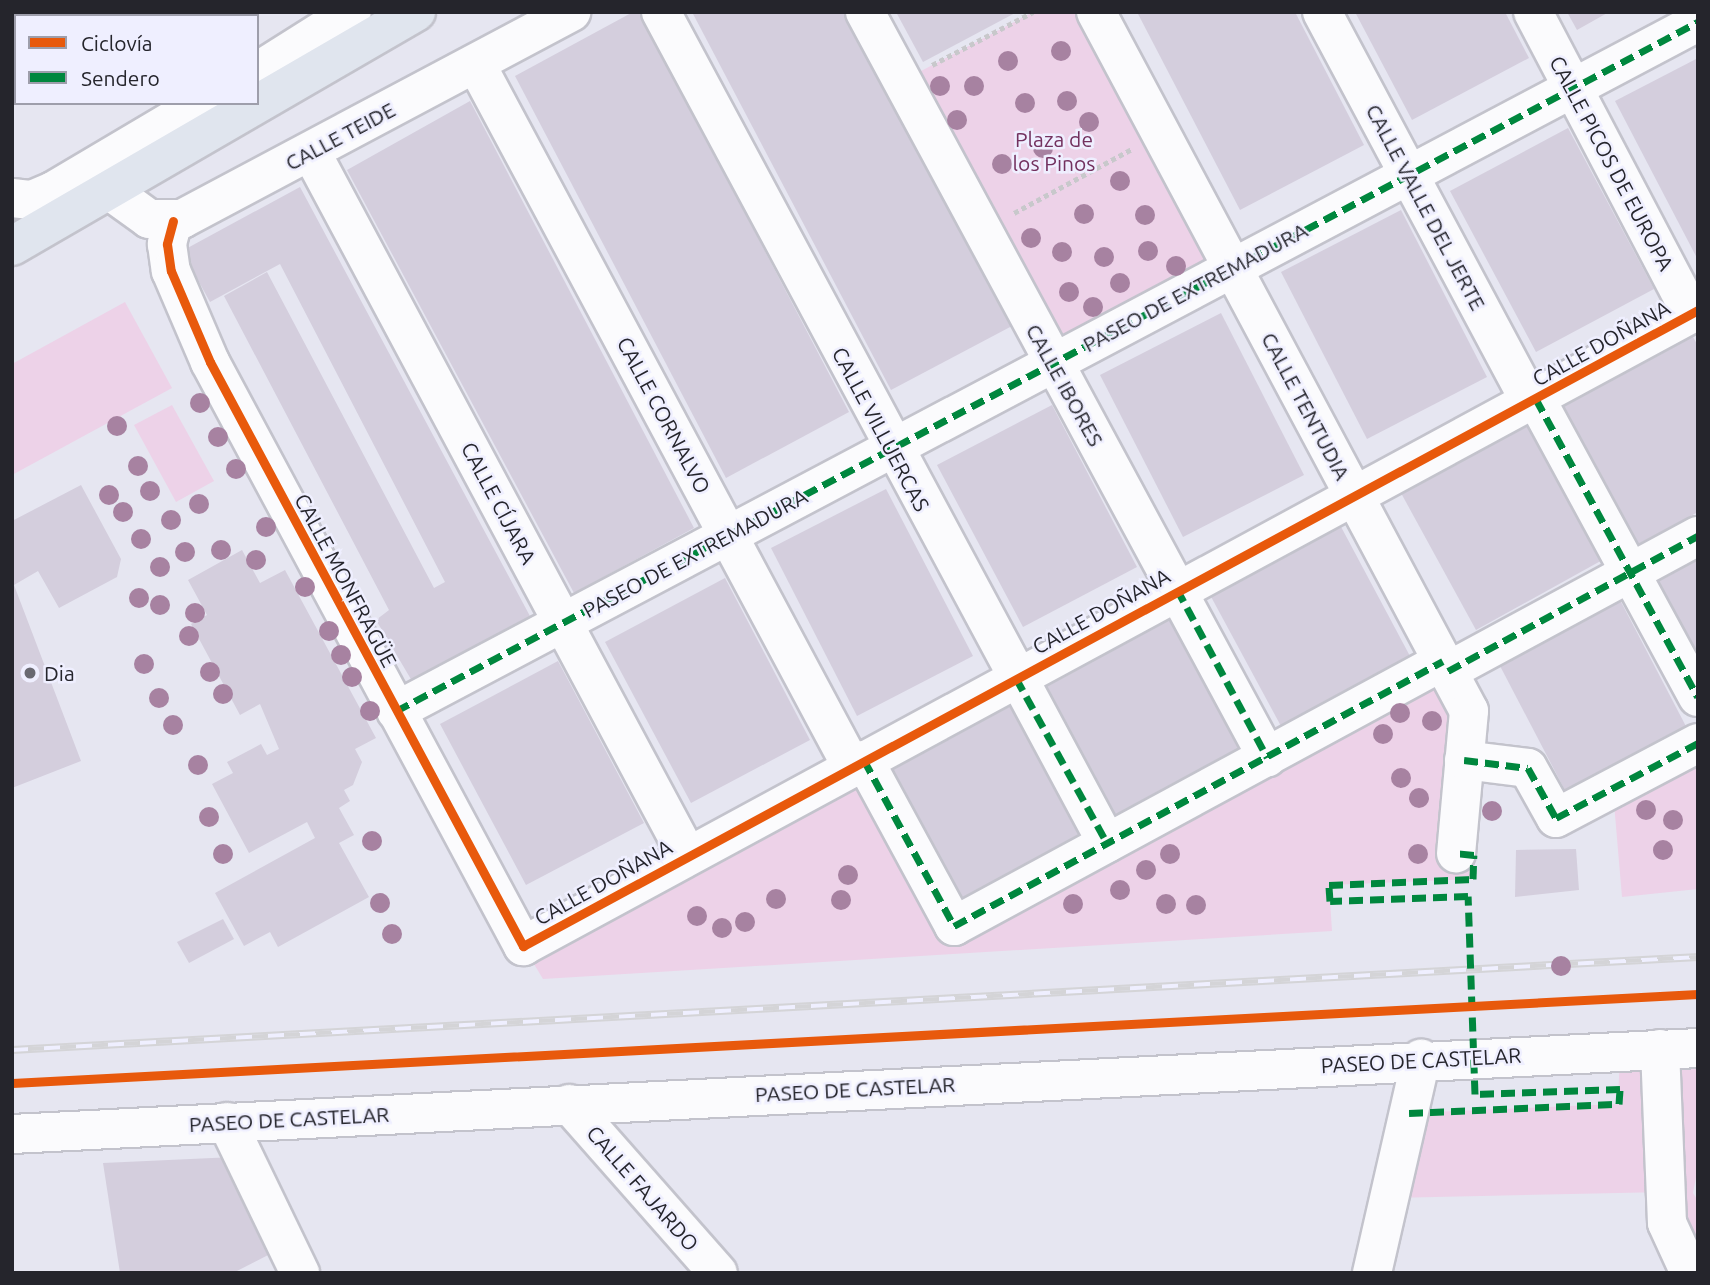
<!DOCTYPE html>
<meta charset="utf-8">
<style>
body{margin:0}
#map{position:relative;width:1710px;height:1285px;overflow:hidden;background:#e6e6f1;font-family:Ubuntu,sans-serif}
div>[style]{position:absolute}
.green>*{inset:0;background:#edd2e8}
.building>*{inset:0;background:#d4cedd}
.path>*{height:4.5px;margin-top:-2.25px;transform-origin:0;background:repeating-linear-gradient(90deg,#c8c8cb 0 5px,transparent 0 8.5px)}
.roads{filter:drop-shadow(2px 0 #c3c3cc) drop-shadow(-2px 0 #c3c3cc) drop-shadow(0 2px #c3c3cc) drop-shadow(0 -2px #c3c3cc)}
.minor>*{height:38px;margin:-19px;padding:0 19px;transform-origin:19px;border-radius:19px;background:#fbfbfd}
.major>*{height:38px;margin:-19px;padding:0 19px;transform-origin:19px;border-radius:19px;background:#e0e5ee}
.rail>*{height:8px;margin-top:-4px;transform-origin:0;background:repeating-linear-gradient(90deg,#efefff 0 16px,#d4d4d7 0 32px);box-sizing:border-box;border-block:2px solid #d4d4d7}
.quiet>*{height:7px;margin-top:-3.5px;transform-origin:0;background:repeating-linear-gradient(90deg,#00873e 0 14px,transparent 0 21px)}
.cycleway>*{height:9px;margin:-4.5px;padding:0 4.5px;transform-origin:4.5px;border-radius:4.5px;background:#e8590c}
.trees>*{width:20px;height:20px;margin:-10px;border-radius:50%;background:#a782a1}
.dots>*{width:19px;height:19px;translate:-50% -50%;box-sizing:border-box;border:4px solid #efefff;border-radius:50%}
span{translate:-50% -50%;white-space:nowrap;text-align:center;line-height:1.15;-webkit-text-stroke:5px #efefff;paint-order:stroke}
.street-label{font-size:21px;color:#25252c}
.park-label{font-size:21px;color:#73315f}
.poi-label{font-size:21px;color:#25252c}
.left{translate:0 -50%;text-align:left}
.frame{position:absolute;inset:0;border:14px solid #25252c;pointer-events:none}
.legend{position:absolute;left:14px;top:14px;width:245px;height:91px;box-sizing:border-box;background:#efefff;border:2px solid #9e9eab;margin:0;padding:9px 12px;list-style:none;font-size:21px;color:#25252c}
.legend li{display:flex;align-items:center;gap:14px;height:35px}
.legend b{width:35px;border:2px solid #9e9eab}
</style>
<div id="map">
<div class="green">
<i style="clip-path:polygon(1033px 12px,1096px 12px,1232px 267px,1053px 363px,902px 81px)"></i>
<i style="clip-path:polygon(125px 302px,172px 388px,12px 475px,12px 364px)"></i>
<i style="clip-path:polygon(172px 405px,214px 481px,176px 502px,134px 425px)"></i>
<i style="clip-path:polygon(1443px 661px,1474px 855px,1473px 879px,1329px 885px,1332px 931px,543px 979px,523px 946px,864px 760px,954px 926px)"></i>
<i style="clip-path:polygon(1698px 743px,1698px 889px,1622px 897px,1614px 803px)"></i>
<i style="clip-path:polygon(1698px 1048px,1698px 1167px,1693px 1193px,1698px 1201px,1698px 1273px,1665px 1192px,1390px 1198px,1409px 1113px,1618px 1104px,1620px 1051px)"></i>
</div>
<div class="building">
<i style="clip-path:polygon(633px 12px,640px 12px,849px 412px,726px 478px,515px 76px)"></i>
<i style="clip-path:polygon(692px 12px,846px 12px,1012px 326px,891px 390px)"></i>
<i style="clip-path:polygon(896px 12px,1017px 12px,923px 62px)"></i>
<i style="clip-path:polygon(1137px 12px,1295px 12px,1364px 145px,1240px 210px)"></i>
<i style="clip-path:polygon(1355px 12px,1505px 12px,1529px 58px,1412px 120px)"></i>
<i style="clip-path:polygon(1567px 12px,1609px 12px,1577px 30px)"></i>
<i style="clip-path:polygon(1698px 58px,1698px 260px,1615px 101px)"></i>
<i style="clip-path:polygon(470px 101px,694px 528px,574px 593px,347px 170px)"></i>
<i style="clip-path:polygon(1568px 128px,1654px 289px,1536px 352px,1450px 191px)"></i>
<i style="clip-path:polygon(300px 187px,531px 618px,412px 681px,376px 620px,389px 610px,224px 296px,267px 272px,434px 588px,445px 582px,280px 264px,210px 302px,182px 251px)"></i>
<i style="clip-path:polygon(1401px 210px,1487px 377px,1367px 439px,1281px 272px)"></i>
<i style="clip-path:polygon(1221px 313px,1304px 475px,1183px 537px,1100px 375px)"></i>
<i style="clip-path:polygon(1692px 335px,1698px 346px,1698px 512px,1633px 547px,1559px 407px)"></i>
<i style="clip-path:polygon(1052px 405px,1137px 567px,1023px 627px,937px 465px)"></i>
<i style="clip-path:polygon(1530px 422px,1606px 558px,1476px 630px,1401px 493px)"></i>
<i style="clip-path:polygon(81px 485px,121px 559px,117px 577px,59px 608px,38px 571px,14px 585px,81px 761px,12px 788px,12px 521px)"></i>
<i style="clip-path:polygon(886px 489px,973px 656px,857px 716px,771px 548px)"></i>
<i style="clip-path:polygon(1339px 523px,1411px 658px,1282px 728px,1209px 593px)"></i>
<i style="clip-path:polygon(242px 550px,260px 583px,285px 570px,376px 738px,355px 749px,362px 762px,353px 785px,344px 790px,350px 801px,339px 808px,354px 835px,339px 843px,369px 897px,278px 947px,270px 932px,244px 946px,215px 893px,315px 838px,307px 822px,249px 853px,212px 784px,233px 773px,227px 762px,261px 744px,267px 755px,279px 749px,260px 704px,240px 715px,191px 624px,207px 615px,188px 580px)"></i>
<i style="clip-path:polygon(1698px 557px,1698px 655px,1657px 579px)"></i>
<i style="clip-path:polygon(725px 578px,810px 740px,691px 803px,605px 642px)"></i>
<i style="clip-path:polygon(1620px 600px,1690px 734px,1569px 798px,1499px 664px)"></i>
<i style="clip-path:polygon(1172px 611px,1243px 748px,1113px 816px,1041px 679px)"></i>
<i style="clip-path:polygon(558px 661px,644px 823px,526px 885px,440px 724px)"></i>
<i style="clip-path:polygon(1009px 698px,1083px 836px,957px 904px,883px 767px)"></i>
<i style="clip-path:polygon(1576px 849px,1579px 890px,1515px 897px,1516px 850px)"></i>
<i style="clip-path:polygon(223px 919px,234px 939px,189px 963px,177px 942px)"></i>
<i style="clip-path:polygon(234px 1157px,278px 1250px,233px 1273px,120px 1273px,103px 1163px)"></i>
</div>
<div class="path">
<i style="left:932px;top:65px;width:114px;rotate:-27.7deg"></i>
<i style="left:1014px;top:213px;width:134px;rotate:-28.5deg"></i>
</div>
<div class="roads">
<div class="minor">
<i style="left:661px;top:12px;width:943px;rotate:61.78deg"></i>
<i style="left:865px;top:12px;width:847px;rotate:61.65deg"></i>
<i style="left:1096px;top:12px;width:792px;rotate:61.91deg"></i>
<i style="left:1469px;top:711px;width:143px;rotate:95.2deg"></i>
<i style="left:1322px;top:12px;width:442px;rotate:61.9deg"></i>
<i style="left:1533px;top:12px;width:340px;rotate:62.3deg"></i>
<i style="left:476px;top:64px;width:797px;rotate:61.86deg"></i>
<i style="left:257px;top:72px;width:112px;rotate:-32.3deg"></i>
<i style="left:311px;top:152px;width:797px;rotate:61.86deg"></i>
<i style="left:109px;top:190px;width:49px;rotate:35.9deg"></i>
<i style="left:149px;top:219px;width:33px"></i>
<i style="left:182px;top:219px;width:441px;rotate:-28deg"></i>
<i style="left:12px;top:198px;width:20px;rotate:6deg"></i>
<i style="left:32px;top:200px;width:23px;rotate:-23deg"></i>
<i style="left:53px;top:191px;width:173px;rotate:-30.6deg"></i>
<i style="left:173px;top:221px;width:24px;rotate:105deg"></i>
<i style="left:167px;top:244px;width:27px;rotate:82deg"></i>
<i style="left:171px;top:271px;width:99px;rotate:66.8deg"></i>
<i style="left:210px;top:362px;width:663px;rotate:61.81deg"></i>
<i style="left:523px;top:946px;width:1336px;rotate:-28.43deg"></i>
<i style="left:1536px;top:399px;width:339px;rotate:61.5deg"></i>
<i style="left:1448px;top:671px;width:284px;rotate:-28.4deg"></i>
<i style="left:396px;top:711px;width:1473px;rotate:-27.89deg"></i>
<i style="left:864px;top:760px;width:189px;rotate:61.5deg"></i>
<i style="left:954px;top:926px;width:556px;rotate:-28.45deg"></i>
<i style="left:1464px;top:760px;width:64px;rotate:7.1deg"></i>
<i style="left:1528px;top:768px;width:57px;rotate:60.8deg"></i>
<i style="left:1556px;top:818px;width:161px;rotate:-27.8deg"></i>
<i style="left:1660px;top:1049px;width:174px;rotate:87.7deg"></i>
<i style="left:1667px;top:1223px;width:55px;rotate:65.3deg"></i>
<i style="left:569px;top:1104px;width:225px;rotate:48.6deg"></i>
<i style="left:227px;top:1122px;width:168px;rotate:64.2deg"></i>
<i style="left:12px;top:1134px;width:1688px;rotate:-2.92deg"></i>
<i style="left:1372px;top:1273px;width:220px;rotate:-77.1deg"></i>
</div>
<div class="major">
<i style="left:12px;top:246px;width:467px;rotate:-30.1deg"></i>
</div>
</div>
<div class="rail">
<i style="left:12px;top:1050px;width:1689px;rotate:-3.16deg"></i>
</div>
<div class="quiet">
<i style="left:1536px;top:399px;width:339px;rotate:61.5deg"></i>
<i style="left:1177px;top:589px;width:191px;rotate:61.8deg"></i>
<i style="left:1448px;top:671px;width:284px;rotate:-28.4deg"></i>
<i style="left:1016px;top:678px;width:188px;rotate:61.1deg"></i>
<i style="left:396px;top:711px;width:1473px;rotate:-27.89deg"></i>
<i style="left:864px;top:760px;width:189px;rotate:61.5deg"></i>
<i style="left:954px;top:926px;width:556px;rotate:-28.45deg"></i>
<i style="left:1464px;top:760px;width:64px;rotate:7.1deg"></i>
<i style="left:1528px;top:768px;width:57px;rotate:60.8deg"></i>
<i style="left:1556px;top:818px;width:161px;rotate:-27.8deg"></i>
<i style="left:1409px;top:1113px;width:210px;rotate:-2.5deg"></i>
<i style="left:1619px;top:1104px;width:15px;rotate:-86deg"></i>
<i style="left:1620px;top:1089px;width:145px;rotate:178deg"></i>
<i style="left:1475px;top:1094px;width:198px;rotate:-92deg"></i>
<i style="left:1468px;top:896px;width:138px;rotate:177.9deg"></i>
<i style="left:1330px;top:901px;width:16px;rotate:-94deg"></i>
<i style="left:1329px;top:885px;width:144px;rotate:-2.4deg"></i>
<i style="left:1473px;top:879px;width:24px;rotate:-88deg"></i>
<i style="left:1474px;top:855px;width:18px;rotate:-174deg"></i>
</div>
<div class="cycleway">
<i style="left:173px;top:221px;width:24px;rotate:105deg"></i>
<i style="left:167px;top:244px;width:27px;rotate:82deg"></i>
<i style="left:171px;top:271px;width:99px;rotate:66.8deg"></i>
<i style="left:210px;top:362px;width:663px;rotate:61.81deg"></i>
<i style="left:523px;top:946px;width:1336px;rotate:-28.43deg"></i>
<i style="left:12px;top:1083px;width:1688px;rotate:-3.02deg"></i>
</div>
<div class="trees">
<i style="left:1061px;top:51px"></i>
<i style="left:1008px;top:61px"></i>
<i style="left:940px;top:86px"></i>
<i style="left:974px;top:86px"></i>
<i style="left:1067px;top:101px"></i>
<i style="left:1025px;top:103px"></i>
<i style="left:957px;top:120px"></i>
<i style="left:1089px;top:122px"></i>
<i style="left:1043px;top:148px"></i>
<i style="left:1002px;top:164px"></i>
<i style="left:1120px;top:181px"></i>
<i style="left:1084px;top:214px"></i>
<i style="left:1145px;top:215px"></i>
<i style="left:1031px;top:238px"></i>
<i style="left:1148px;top:251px"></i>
<i style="left:1062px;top:252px"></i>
<i style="left:1104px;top:257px"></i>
<i style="left:1176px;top:266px"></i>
<i style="left:1120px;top:283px"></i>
<i style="left:1069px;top:292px"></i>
<i style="left:1093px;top:307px"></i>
<i style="left:200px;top:403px"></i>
<i style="left:117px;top:426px"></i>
<i style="left:218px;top:437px"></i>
<i style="left:138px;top:466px"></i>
<i style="left:236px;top:469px"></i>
<i style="left:150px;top:491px"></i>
<i style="left:109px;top:495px"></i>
<i style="left:199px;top:504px"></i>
<i style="left:123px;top:512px"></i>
<i style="left:171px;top:520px"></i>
<i style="left:266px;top:527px"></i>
<i style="left:141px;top:539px"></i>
<i style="left:221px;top:550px"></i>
<i style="left:185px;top:552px"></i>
<i style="left:256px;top:560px"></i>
<i style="left:160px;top:567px"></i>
<i style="left:305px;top:587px"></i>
<i style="left:139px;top:598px"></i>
<i style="left:160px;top:605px"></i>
<i style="left:195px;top:613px"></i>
<i style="left:329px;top:631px"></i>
<i style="left:189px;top:636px"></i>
<i style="left:341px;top:655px"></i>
<i style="left:144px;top:664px"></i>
<i style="left:210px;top:672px"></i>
<i style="left:352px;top:677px"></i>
<i style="left:223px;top:694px"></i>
<i style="left:159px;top:698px"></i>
<i style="left:370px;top:711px"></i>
<i style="left:1400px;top:713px"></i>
<i style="left:1432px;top:721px"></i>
<i style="left:173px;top:725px"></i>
<i style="left:1383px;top:734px"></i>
<i style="left:198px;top:765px"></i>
<i style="left:1401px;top:778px"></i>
<i style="left:1419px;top:798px"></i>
<i style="left:1646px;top:810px"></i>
<i style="left:1492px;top:811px"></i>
<i style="left:209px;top:817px"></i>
<i style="left:1673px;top:820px"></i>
<i style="left:372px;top:841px"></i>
<i style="left:1663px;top:850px"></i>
<i style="left:223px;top:854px"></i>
<i style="left:1170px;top:854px"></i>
<i style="left:1418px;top:854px"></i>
<i style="left:1146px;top:870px"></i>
<i style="left:848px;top:875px"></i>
<i style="left:1120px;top:890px"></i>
<i style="left:776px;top:899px"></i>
<i style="left:841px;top:900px"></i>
<i style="left:380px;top:903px"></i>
<i style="left:1073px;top:904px"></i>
<i style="left:1166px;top:904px"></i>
<i style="left:1196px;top:905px"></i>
<i style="left:697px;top:916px"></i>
<i style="left:745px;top:922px"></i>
<i style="left:722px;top:928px"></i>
<i style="left:392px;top:934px"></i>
<i style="left:1561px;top:966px"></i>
</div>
<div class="dots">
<i style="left:30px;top:673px;background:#696971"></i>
</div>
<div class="street-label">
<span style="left:340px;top:136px;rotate:-28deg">CALLE TEIDE</span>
<span style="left:1612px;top:163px;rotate:62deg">CALLE PICOS DE EUROPA</span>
<span style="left:1426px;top:207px;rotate:62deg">CALLE VALLE DEL JERTE</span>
<span style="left:1195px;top:287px;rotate:-28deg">PASEO DE EXTREMADURA</span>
<span style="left:1601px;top:343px;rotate:-29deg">CALLE DOÑANA</span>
<span style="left:1065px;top:385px;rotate:61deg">CALLE IBORES</span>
<span style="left:1306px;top:406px;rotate:62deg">CALLE TENTUDIA</span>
<span style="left:664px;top:415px;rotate:62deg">CALLE CORNALVO</span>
<span style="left:881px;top:429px;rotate:62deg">CALLE VILLUERCAS</span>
<span style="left:499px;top:503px;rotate:62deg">CALLE CÍJARA</span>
<span style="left:695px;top:553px;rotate:-28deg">PASEO DE EXTREMADURA</span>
<span style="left:346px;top:580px;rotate:62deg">CALLE MONFRAGÜE</span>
<span style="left:1101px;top:611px;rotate:-29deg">CALLE DOÑANA</span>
<span style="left:603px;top:882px;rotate:-29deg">CALLE DOÑANA</span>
<span style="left:1421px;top:1060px;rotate:-3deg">PASEO DE CASTELAR</span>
<span style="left:855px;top:1089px;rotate:-3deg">PASEO DE CASTELAR</span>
<span style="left:289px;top:1119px;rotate:-3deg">PASEO DE CASTELAR</span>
<span style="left:643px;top:1188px;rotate:49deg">CALLE FAJARDO</span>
</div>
<div class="park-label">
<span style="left:1054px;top:151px">Plaza de<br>los Pinos</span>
</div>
<div class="poi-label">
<span class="left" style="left:44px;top:673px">Dia</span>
</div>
<div class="frame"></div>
<ul class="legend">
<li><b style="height:9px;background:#e8590c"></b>Ciclovía</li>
<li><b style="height:9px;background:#00873e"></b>Sendero</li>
</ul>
</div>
